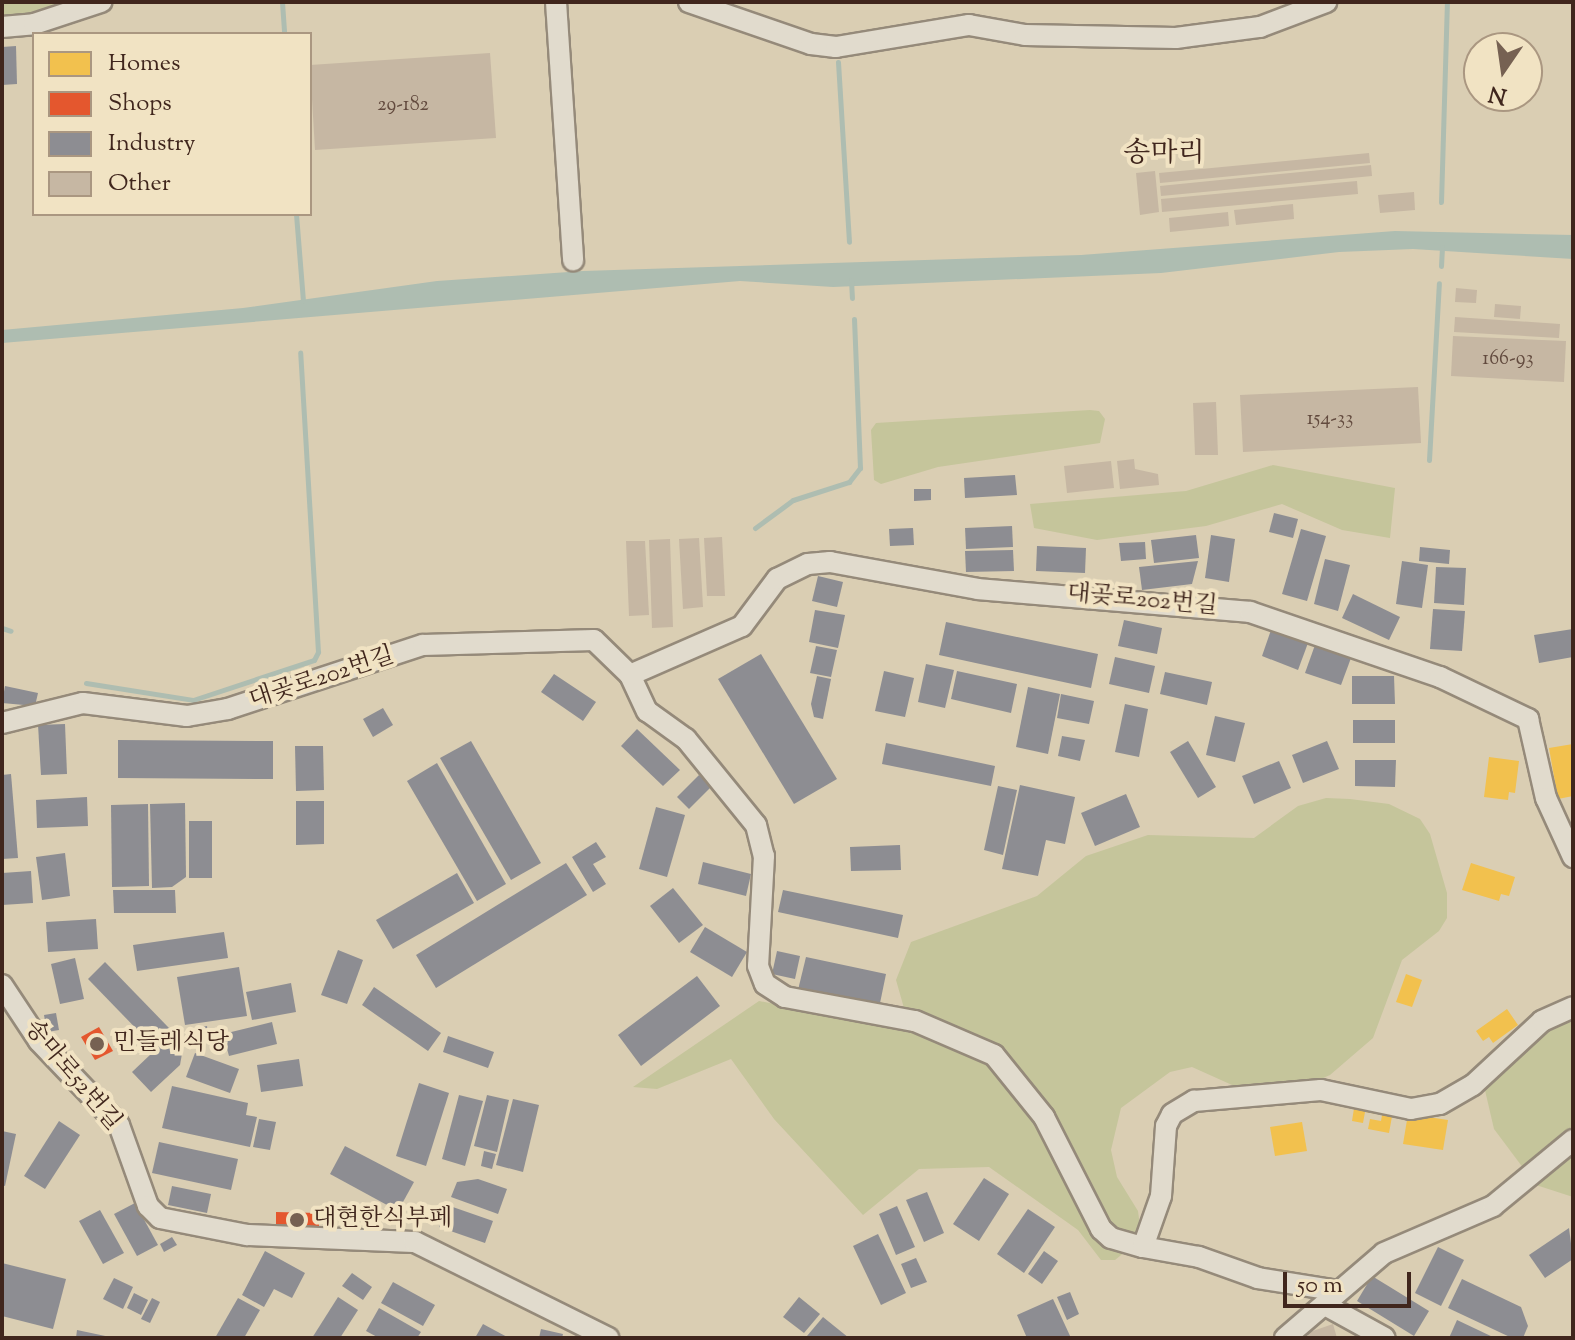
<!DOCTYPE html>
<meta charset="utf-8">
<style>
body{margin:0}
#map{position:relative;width:1575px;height:1340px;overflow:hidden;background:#daceb3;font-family:"Sorts Mill Goudy","Noto Serif KR",serif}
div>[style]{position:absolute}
.green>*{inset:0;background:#c5c59b}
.water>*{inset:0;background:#aebdb1}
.homes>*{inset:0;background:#f2c14e}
.shops>*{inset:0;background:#e4572e}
.industry>*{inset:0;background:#8d8d92}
.stream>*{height:5px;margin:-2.5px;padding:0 2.5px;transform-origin:2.5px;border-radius:2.5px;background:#aebdb1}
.building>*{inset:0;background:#c6b7a3}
.roads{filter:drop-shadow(2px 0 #958a7a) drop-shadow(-2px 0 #958a7a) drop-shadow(0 2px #958a7a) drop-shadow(0 -2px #958a7a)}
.street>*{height:20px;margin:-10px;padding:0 10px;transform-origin:10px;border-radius:10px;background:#e1dbcd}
.dots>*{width:22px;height:22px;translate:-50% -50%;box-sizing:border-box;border:4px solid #f1e3c3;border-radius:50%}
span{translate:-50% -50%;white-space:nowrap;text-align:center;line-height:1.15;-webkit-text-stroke:8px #f1e3c3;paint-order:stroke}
.number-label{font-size:20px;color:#624a3e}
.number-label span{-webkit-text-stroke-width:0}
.street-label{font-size:24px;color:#40261d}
.poi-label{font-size:24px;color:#40261d}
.left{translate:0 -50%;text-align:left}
.quarter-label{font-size:28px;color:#40261d}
.frame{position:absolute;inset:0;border:4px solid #40261d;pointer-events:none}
.legend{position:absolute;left:32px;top:32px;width:280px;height:184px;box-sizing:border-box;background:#f1e3c3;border:2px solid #aa9781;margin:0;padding:10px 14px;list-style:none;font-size:24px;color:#40261d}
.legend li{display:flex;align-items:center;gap:16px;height:40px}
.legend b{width:40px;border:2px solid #aa9781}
.north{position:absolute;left:1463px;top:32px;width:80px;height:80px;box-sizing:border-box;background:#f1e3c3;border:2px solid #aa9781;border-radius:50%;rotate:193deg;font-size:22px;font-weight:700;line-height:32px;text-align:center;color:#40261d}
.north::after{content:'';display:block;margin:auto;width:28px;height:36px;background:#766152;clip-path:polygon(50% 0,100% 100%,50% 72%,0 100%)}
.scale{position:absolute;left:1283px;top:1272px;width:128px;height:36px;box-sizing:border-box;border:4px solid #40261d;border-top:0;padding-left:10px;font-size:24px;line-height:28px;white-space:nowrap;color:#40261d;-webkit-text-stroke:6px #f1e3c3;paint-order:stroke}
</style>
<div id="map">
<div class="green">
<i style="clip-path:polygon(2px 2px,71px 2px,2px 19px)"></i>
<i style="clip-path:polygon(1090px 410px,1099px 411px,1105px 419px,1100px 443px,938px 467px,881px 484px,874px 480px,871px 430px,876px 423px)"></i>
<i style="clip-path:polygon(1273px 465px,1395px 488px,1390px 538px,1342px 530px,1282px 504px,1206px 526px,1097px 540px,1034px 528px,1030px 504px,1186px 491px)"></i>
<i style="clip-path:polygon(1350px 799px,1389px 804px,1420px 819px,1430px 834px,1447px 893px,1447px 918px,1439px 931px,1402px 960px,1373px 1038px,1330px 1075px,1314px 1082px,1241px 1089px,1192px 1067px,1170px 1072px,1121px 1108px,1111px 1150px,1117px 1177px,1138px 1211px,1140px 1226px,1137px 1242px,1115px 1260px,1101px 1260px,1078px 1230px,989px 1167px,919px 1169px,863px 1215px,774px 1119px,731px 1059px,657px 1089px,633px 1087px,759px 1001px,877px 1024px,908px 1022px,896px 980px,911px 942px,1037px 896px,1086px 856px,1148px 835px,1254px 838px,1298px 806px,1326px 798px)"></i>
<i style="clip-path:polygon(1573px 1011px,1573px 1197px,1536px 1185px,1494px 1129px,1484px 1086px,1511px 1051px)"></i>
</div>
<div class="water">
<i style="clip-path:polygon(1395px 231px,1573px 235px,1573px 259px,1413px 249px,1339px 252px,1161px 273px,833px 287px,740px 281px,2px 343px,2px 330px,243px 308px,437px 281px,583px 271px,1081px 255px)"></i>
</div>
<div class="homes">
<i style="clip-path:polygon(1573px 744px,1573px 796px,1558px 799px,1549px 748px)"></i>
<i style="clip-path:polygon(1489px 757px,1519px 761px,1515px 793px,1509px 792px,1508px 800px,1484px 797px)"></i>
<i style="clip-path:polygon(1471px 863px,1515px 877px,1509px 896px,1501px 894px,1499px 901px,1462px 890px)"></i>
<i style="clip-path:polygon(1406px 974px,1422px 980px,1412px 1007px,1396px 1002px)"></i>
<i style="clip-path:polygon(1507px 1009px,1518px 1025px,1493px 1043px,1489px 1037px,1483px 1041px,1476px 1031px)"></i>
<i style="clip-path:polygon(1355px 1102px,1378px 1106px,1377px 1114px,1365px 1112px,1363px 1123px,1352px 1121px)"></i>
<i style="clip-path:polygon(1383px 1109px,1393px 1111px,1389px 1133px,1368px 1129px,1370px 1119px,1381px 1121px)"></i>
<i style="clip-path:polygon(1408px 1114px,1448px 1120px,1443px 1150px,1403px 1144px)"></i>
<i style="clip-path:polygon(1302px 1122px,1307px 1151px,1275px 1156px,1270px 1127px)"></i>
</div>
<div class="shops">
<i style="clip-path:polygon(99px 1027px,113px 1051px,95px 1060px,81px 1037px)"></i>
<i style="clip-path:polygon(276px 1212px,319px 1213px,319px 1229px,276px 1228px)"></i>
</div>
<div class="industry">
<i style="clip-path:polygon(16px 46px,17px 84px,2px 85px,2px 47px)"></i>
<i style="clip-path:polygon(1015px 475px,1017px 495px,965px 498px,964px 478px)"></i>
<i style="clip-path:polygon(914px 489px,931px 489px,931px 500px,914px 501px)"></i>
<i style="clip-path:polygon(1274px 513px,1298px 519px,1293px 538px,1269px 532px)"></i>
<i style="clip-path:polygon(1012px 526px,1013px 547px,966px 549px,965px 528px)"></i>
<i style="clip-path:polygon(913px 528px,914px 545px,890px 546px,889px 529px)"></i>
<i style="clip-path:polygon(1301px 529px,1326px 536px,1307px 601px,1282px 594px)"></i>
<i style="clip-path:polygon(1196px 535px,1199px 558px,1154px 563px,1151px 540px)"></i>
<i style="clip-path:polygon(1211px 535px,1235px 539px,1229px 582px,1205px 578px)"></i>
<i style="clip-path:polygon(1145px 542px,1146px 559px,1121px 561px,1119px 543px)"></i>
<i style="clip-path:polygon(1037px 546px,1086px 548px,1085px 573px,1036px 571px)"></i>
<i style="clip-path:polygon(1420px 547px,1450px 550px,1449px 564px,1419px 561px)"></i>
<i style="clip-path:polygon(1013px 550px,1014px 571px,966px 572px,965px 551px)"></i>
<i style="clip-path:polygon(1325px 559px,1350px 565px,1338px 611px,1314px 604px)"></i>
<i style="clip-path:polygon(1198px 561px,1192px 584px,1142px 590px,1139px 567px)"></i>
<i style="clip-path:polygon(1402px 561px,1428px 565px,1422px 608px,1396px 604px)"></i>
<i style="clip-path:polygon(1436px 567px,1466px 568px,1464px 605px,1434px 603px)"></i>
<i style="clip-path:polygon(818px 576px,843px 582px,837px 607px,812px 601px)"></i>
<i style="clip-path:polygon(1353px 594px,1400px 617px,1389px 640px,1342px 618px)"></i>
<i style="clip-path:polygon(1433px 609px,1465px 611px,1462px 651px,1430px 649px)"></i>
<i style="clip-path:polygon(815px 610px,845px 615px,838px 648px,809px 642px)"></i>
<i style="clip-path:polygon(1124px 620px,1162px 628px,1157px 654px,1118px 646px)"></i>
<i style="clip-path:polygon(946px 622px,1098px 654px,1091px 688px,939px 655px)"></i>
<i style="clip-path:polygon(1573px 629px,1573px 657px,1539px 663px,1534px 635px)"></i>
<i style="clip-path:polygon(1271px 630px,1308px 643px,1298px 670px,1262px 656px)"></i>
<i style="clip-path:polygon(1315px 645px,1351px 658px,1341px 685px,1305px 673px)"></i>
<i style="clip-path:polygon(816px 646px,837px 650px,831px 677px,810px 673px)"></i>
<i style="clip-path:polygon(761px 654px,837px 779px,794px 804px,718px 679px)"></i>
<i style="clip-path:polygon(1115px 657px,1155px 666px,1149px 693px,1109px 684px)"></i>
<i style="clip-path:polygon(926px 664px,954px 670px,945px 708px,918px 702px)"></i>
<i style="clip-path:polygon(884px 671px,914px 678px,905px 717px,875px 711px)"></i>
<i style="clip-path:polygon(957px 671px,1017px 684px,1011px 713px,951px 699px)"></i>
<i style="clip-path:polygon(1165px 672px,1212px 682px,1207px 705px,1160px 694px)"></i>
<i style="clip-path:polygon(554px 674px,596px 702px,583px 721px,541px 692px)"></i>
<i style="clip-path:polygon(817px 676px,831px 679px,823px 719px,814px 717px,811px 704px)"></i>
<i style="clip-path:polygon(1352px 676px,1394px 676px,1395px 704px,1352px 704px)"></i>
<i style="clip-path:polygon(5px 686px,38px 693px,35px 706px,2px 703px)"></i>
<i style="clip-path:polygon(1028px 687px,1060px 694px,1048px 754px,1016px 747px)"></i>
<i style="clip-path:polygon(1061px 694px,1094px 701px,1089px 724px,1057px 718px)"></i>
<i style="clip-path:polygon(1125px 704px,1148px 709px,1139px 757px,1115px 752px)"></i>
<i style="clip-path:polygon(383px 708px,393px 725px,373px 737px,363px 719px)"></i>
<i style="clip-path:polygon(1215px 716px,1245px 723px,1235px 762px,1206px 755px)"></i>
<i style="clip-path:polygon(1353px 720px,1395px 720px,1395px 743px,1353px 743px)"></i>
<i style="clip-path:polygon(65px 724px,67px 774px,41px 775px,38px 725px)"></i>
<i style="clip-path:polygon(637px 729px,680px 770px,663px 786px,621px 746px)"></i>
<i style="clip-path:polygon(1062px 736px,1085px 740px,1080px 761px,1058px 756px)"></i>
<i style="clip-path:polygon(118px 740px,273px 741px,273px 779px,118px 778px)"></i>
<i style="clip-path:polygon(471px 741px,541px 863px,511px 880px,440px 758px)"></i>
<i style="clip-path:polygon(1188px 741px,1216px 787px,1198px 798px,1170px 752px)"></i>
<i style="clip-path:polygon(1327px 741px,1339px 769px,1303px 783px,1292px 755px)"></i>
<i style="clip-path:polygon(886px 743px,995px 766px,991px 786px,882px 764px)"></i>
<i style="clip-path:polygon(295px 746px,323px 746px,324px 790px,296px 791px)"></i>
<i style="clip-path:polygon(1355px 760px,1396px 760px,1395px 787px,1355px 786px)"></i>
<i style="clip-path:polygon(1279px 761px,1291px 788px,1254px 804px,1242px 776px)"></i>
<i style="clip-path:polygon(437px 763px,506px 884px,477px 901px,407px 781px)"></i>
<i style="clip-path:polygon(11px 774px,18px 858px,2px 859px,2px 775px)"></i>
<i style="clip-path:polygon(699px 775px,711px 787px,689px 809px,677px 797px)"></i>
<i style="clip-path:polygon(1020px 785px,1075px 797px,1065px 844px,1046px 840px,1038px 876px,1002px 869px)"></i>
<i style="clip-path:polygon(998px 786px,1017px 790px,1003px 855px,984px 850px)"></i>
<i style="clip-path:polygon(1126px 794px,1140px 827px,1095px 846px,1081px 813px)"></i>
<i style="clip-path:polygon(87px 797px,88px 826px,37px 828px,36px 800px)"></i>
<i style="clip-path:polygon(296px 801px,324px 801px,324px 844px,296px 845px)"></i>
<i style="clip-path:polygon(185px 803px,186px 877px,172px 887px,152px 888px,150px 804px)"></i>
<i style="clip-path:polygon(148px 804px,149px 886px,112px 887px,111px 805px)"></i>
<i style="clip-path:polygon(656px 807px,685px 815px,667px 877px,639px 869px)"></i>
<i style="clip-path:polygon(189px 821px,212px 821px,212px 878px,189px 878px)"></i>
<i style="clip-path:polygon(596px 842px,606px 857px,593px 864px,606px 884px,593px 892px,572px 857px)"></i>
<i style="clip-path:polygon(900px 845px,901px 870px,851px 871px,850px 847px)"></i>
<i style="clip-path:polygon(65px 853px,70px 896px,42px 900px,36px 857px)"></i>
<i style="clip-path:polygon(703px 862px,751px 874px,746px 896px,698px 884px)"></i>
<i style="clip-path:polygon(566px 863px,587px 895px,436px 988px,416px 955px)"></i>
<i style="clip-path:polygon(31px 871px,33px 903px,2px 905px,2px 873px)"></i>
<i style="clip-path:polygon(457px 873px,474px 903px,393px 949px,376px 920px)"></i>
<i style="clip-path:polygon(673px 888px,703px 925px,679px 943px,650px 906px)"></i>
<i style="clip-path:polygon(113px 890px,175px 890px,176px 913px,114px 913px)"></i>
<i style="clip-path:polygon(783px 890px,903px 915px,898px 938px,778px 912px)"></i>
<i style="clip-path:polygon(96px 919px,98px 949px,48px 952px,46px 922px)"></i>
<i style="clip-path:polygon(705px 927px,747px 952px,732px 977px,690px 952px)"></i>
<i style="clip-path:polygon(224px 932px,228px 958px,137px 971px,133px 945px)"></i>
<i style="clip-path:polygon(338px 950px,363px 960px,347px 1004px,321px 995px)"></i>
<i style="clip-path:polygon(777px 951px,800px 956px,795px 979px,772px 974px)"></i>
<i style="clip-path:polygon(806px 957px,886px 974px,879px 1008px,798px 990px)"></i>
<i style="clip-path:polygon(75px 958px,84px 999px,60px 1004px,51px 964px)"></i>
<i style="clip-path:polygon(105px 962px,169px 1028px,152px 1045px,88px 979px)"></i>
<i style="clip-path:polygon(239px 967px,247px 1016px,185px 1025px,177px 977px)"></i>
<i style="clip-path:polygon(697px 976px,720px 1006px,641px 1066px,618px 1035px)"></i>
<i style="clip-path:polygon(291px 983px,296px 1012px,252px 1020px,246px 992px)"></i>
<i style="clip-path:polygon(374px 987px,441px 1033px,428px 1051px,362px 1005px)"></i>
<i style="clip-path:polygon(56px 1013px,59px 1030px,47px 1032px,44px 1015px)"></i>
<i style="clip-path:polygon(272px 1022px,277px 1044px,229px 1056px,223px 1034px)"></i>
<i style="clip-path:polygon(207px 1026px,209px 1038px,191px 1040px,189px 1029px)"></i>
<i style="clip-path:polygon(171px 1035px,183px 1048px,180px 1065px,151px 1092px,132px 1072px)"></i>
<i style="clip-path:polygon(448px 1036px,494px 1052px,488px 1068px,443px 1052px)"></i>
<i style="clip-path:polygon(195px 1053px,239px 1069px,230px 1093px,186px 1077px)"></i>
<i style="clip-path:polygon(299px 1059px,303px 1086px,261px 1092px,257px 1065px)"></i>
<i style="clip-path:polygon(419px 1083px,449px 1093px,426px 1166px,396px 1156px)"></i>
<i style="clip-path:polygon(172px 1086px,248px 1103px,246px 1115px,257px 1117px,250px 1147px,162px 1128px)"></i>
<i style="clip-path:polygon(459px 1095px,483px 1101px,465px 1166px,442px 1159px)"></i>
<i style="clip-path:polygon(487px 1095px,509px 1100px,497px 1152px,474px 1146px)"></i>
<i style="clip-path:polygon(513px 1099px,539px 1105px,523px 1172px,496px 1165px)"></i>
<i style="clip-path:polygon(259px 1119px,276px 1122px,270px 1150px,253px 1147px)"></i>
<i style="clip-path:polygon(59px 1121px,80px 1135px,45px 1189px,24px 1176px)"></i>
<i style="clip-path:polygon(2px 1131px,16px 1134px,5px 1186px,2px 1185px)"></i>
<i style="clip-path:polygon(159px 1142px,238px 1159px,231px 1190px,152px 1173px)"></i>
<i style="clip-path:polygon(345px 1146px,414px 1182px,398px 1211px,330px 1174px)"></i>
<i style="clip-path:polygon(484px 1151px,496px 1154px,492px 1169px,481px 1166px)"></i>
<i style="clip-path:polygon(984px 1178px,1009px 1194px,979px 1241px,953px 1224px)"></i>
<i style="clip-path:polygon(478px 1179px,507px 1189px,498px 1214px,451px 1197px,457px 1182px)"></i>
<i style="clip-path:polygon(172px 1186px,211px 1194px,207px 1213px,168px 1205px)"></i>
<i style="clip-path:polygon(927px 1192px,944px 1233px,924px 1242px,906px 1200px)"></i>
<i style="clip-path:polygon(135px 1203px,158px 1245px,137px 1256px,114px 1214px)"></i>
<i style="clip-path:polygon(447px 1205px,493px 1221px,485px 1243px,439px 1227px)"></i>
<i style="clip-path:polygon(897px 1206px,915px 1247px,896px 1255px,879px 1214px)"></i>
<i style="clip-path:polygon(1028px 1209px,1055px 1227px,1024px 1273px,997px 1254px)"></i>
<i style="clip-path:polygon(100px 1210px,124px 1253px,103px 1264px,79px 1221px)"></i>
<i style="clip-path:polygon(1569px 1228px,1573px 1259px,1545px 1278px,1529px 1255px)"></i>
<i style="clip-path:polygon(878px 1234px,906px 1293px,881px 1305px,853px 1246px)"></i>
<i style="clip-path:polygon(172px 1237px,177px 1245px,164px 1252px,160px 1244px)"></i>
<i style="clip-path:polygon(1438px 1247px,1464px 1260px,1441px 1306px,1415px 1293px)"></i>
<i style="clip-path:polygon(265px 1251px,305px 1273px,292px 1298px,274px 1289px,264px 1307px,242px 1295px)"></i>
<i style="clip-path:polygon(1044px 1251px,1058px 1261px,1042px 1284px,1028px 1274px)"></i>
<i style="clip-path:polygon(916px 1258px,927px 1282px,911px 1288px,901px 1264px)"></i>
<i style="clip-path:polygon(2px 1263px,66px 1279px,53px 1329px,2px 1316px)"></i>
<i style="clip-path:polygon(352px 1273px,372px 1287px,363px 1300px,342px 1286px)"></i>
<i style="clip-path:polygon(1372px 1276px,1429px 1311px,1414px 1336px,1357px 1301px)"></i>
<i style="clip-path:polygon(114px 1278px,133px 1287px,123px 1309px,103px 1299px)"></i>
<i style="clip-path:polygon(1462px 1279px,1521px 1307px,1528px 1326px,1523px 1338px,1512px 1338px,1448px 1308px)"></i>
<i style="clip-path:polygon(393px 1282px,435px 1305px,423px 1326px,381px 1303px)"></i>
<i style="clip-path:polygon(1070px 1292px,1079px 1314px,1067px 1320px,1057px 1297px)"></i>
<i style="clip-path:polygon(134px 1293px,148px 1300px,141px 1315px,127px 1308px)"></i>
<i style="clip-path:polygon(338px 1297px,358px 1310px,340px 1338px,312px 1338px)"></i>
<i style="clip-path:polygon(799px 1297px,820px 1314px,804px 1333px,783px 1317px)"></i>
<i style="clip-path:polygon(152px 1298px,160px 1302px,150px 1323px,141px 1319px)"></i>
<i style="clip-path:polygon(238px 1298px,260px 1310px,244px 1338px,215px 1338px)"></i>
<i style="clip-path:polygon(1053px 1299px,1071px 1338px,1027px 1338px,1017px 1315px)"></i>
<i style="clip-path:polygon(379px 1308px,421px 1332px,417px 1338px,379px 1338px,366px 1331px)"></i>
<i style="clip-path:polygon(823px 1317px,849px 1338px,807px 1336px)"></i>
<i style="clip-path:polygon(1457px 1320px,1495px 1338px,1449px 1338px)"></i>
<i style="clip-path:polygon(483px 1324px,509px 1338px,475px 1338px)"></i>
<i style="clip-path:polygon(541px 1329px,563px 1334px,562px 1338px,539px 1338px)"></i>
<i style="clip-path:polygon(77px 1330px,110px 1337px,110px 1338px,76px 1338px)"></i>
</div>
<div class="stream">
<i style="left:282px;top:2px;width:32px;rotate:86deg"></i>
<i style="left:838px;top:62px;width:180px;rotate:86.5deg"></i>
<i style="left:1441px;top:202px;width:200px;rotate:-88.3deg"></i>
<i style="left:296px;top:214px;width:87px;rotate:85.4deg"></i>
<i style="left:1441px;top:266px;width:19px;rotate:-87deg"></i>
<i style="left:851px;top:280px;width:18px;rotate:87deg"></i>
<i style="left:1429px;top:460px;width:177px;rotate:-86.8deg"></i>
<i style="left:755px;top:528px;width:47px;rotate:-36.4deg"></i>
<i style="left:793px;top:500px;width:59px;rotate:-17.8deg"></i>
<i style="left:849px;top:482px;width:18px;rotate:-52deg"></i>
<i style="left:860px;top:468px;width:149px;rotate:-92.3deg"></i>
<i style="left:2px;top:628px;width:9px;rotate:18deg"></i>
<i style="left:86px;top:683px;width:108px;rotate:9deg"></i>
<i style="left:193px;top:700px;width:127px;rotate:-18.3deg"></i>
<i style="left:314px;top:660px;width:9px;rotate:-63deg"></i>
<i style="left:318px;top:652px;width:300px;rotate:-93.4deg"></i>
</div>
<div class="building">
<i style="clip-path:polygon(490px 53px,496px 138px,315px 150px,310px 65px)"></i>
<i style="clip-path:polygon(1369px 153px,1370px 163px,1160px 183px,1159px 173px)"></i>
<i style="clip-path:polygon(1371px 165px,1372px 176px,1161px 196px,1160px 186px)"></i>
<i style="clip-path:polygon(1155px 171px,1159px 212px,1140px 215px,1136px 173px)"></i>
<i style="clip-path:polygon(1357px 181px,1358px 194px,1162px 212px,1161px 199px)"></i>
<i style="clip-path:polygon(1414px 192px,1415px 210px,1380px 213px,1378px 195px)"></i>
<i style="clip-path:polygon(1293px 204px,1294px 219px,1236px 225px,1234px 210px)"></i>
<i style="clip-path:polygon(1228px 212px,1229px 226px,1170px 232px,1169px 218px)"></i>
<i style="clip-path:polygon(1456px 288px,1477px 290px,1476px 303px,1455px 302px)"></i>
<i style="clip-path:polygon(1495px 304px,1521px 306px,1520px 319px,1494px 317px)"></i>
<i style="clip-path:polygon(1455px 317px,1560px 324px,1559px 338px,1454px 332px)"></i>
<i style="clip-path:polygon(1453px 336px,1566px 341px,1564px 382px,1451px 376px)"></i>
<i style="clip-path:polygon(1418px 387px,1421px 443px,1243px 452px,1240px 395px)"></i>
<i style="clip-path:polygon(1216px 402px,1218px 455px,1195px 455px,1193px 403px)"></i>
<i style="clip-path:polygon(1134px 459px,1135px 469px,1158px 474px,1159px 485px,1120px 489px,1117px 461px)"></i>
<i style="clip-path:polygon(1111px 461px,1114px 488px,1067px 493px,1064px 466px)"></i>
<i style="clip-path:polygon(722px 537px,725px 596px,707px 596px,704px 538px)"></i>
<i style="clip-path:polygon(699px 538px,703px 607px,683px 609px,679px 539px)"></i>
<i style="clip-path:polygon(670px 539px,673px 627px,652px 628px,649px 540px)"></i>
<i style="clip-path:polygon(626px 541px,645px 541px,649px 615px,629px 616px)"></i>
<i style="clip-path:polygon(1333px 1324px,1337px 1338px,1309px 1338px,1307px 1333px)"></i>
</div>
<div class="roads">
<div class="street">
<i style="left:556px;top:2px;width:259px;rotate:86.2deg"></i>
<i style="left:689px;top:2px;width:129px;rotate:19deg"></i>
<i style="left:811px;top:44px;width:25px;rotate:7deg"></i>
<i style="left:836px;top:47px;width:135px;rotate:-9.4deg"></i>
<i style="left:969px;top:25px;width:57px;rotate:10.1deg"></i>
<i style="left:1025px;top:35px;width:151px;rotate:1.1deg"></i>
<i style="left:1176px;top:38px;width:85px;rotate:-7.5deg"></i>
<i style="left:1260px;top:27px;width:71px;rotate:-20.7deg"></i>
<i style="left:2px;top:27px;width:32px;rotate:-5deg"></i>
<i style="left:34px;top:24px;width:71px;rotate:-18.2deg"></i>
<i style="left:630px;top:675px;width:40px;rotate:65deg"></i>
<i style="left:647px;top:711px;width:48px;rotate:35.7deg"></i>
<i style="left:686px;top:739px;width:111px;rotate:50.9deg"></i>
<i style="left:756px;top:825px;width:32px;rotate:76deg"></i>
<i style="left:764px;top:856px;width:110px;rotate:93.1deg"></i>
<i style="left:758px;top:966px;width:19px;rotate:69deg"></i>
<i style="left:765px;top:984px;width:24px;rotate:33deg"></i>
<i style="left:785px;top:997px;width:132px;rotate:10.5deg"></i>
<i style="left:915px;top:1021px;width:86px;rotate:23.3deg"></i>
<i style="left:994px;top:1055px;width:80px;rotate:51.1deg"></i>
<i style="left:1044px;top:1117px;width:126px;rotate:63deg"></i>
<i style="left:1101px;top:1229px;width:13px;rotate:42deg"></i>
<i style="left:1111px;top:1238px;width:33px;rotate:16deg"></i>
<i style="left:2px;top:723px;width:83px;rotate:-13.9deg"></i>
<i style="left:83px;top:703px;width:105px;rotate:7.1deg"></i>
<i style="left:187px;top:716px;width:42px;rotate:-9.7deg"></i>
<i style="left:228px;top:709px;width:205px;rotate:-18.2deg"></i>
<i style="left:423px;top:645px;width:171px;rotate:-1.7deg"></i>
<i style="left:594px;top:640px;width:50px;rotate:44.2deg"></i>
<i style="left:630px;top:675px;width:122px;rotate:-23.6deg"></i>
<i style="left:742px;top:626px;width:59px;rotate:-53.3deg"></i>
<i style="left:777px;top:579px;width:34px;rotate:-26deg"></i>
<i style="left:808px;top:564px;width:22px;rotate:-5deg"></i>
<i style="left:830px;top:562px;width:150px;rotate:10.3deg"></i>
<i style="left:978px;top:589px;width:273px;rotate:4.8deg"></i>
<i style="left:1250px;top:612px;width:201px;rotate:18.9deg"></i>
<i style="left:1440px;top:677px;width:98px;rotate:25.5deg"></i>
<i style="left:1528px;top:719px;width:81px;rotate:77.2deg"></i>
<i style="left:1546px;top:798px;width:65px;rotate:65.4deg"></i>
<i style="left:2px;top:985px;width:67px;rotate:56.5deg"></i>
<i style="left:39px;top:1041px;width:116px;rotate:46.4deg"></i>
<i style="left:119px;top:1125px;width:86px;rotate:70.3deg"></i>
<i style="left:148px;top:1206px;width:17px;rotate:45deg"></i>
<i style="left:160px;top:1218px;width:89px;rotate:11.1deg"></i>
<i style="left:247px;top:1235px;width:168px;rotate:2.4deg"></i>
<i style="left:415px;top:1242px;width:216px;rotate:26.4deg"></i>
<i style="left:1339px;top:1291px;width:82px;rotate:-170.9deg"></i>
<i style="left:1258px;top:1278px;width:63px;rotate:-160.4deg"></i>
<i style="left:1199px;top:1257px;width:57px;rotate:-169.9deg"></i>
<i style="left:1143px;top:1247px;width:54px;rotate:-70.6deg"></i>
<i style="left:1161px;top:1196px;width:70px;rotate:-85.9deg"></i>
<i style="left:1166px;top:1126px;width:13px;rotate:-63deg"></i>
<i style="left:1172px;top:1114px;width:26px;rotate:-31deg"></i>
<i style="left:1194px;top:1101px;width:127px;rotate:-5deg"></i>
<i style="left:1321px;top:1090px;width:92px;rotate:11.9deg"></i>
<i style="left:1411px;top:1109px;width:29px;rotate:-10deg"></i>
<i style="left:1440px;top:1104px;width:38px;rotate:-30deg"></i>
<i style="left:1473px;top:1085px;width:94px;rotate:-42.8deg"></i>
<i style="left:1542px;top:1021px;width:34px;rotate:-24deg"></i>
<i style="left:1325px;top:1305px;width:68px;rotate:28.8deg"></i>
<i style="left:1285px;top:1338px;width:130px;rotate:-40.6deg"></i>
<i style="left:1384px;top:1253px;width:119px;rotate:-23.3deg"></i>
<i style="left:1493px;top:1206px;width:104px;rotate:-39.5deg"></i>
</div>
</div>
<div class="dots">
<i style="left:97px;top:1044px;background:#766152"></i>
<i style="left:297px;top:1220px;background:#766152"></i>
</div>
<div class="number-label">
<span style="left:403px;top:105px">29-182</span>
<span style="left:1508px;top:359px">166-93</span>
<span style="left:1330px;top:419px">154-33</span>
</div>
<div class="street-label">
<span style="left:1142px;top:601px;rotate:5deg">대곶로202번길</span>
<span style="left:322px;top:679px;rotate:-18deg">대곶로202번길</span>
<span style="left:72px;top:1076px;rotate:50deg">송마로52번길</span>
</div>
<div class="poi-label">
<span class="left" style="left:113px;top:1044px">민들레식당</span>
<span class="left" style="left:313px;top:1220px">대현한식부페</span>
</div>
<div class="quarter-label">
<span style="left:1164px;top:154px">송마리</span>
</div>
<div class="frame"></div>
<ul class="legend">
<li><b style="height:22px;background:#f2c14e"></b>Homes</li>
<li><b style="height:22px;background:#e4572e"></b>Shops</li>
<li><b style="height:22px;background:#8d8d92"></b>Industry</li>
<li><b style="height:22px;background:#c6b7a3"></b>Other</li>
</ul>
<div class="north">N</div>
<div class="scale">50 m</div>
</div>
